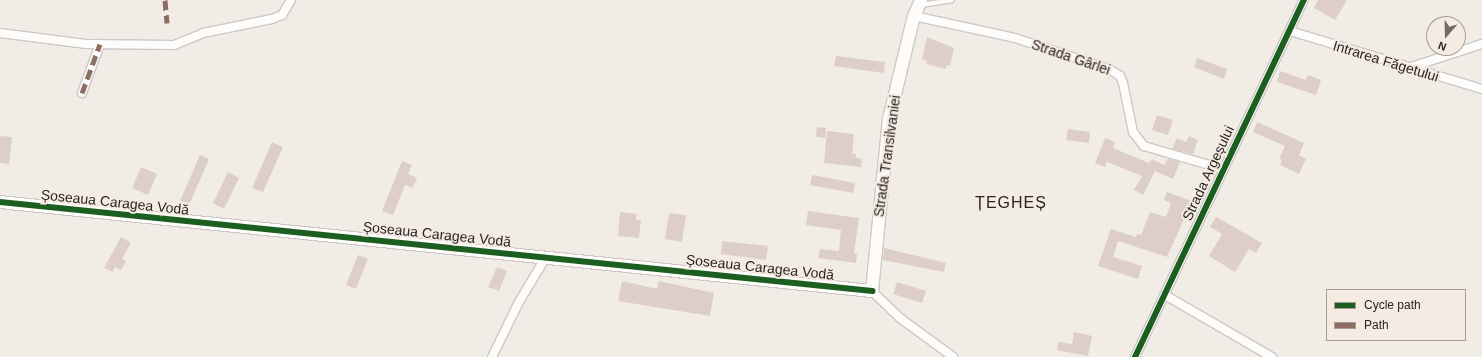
<!DOCTYPE html>
<meta charset="utf-8">
<style>
body{margin:0}
#map{position:relative;width:1482px;height:357px;overflow:hidden;background:#f2ece7;font-family:Arial,sans-serif}
div>[style]{position:absolute}
.building>*{inset:0;background:#ddcfc7}
.roads{filter:drop-shadow(1px 0 #ccc8c5) drop-shadow(-1px 0 #ccc8c5) drop-shadow(0 1px #ccc8c5) drop-shadow(0 -1px #ccc8c5)}
.lane>*{height:4px;margin:-2px;padding:0 2px;transform-origin:2px;border-radius:2px;background:#fdfcfb}
.street>*{height:8px;margin:-4px;padding:0 4px;transform-origin:4px;border-radius:4px;background:#fdfcfb}
.secondary>*{height:12px;margin:-6px;padding:0 6px;transform-origin:6px;border-radius:6px;background:#fdfcfb}
.quiet>*{height:5px;margin-top:-2.5px;transform-origin:0;background:repeating-linear-gradient(90deg,#8d6e63 0 10px,transparent 0 15px)}
.cycleway>*{height:6px;margin:-3px;padding:0 3px;transform-origin:3px;border-radius:3px;background:#1b5e20}
span{translate:-50% -50%;white-space:nowrap;text-align:center;line-height:1.15;-webkit-text-stroke:4px #f6ebe3;paint-order:stroke}
.street-label{font-size:14px;color:#282522}
.quarter-label{font-size:16px;color:#282522;letter-spacing:1px}
.legend{position:absolute;left:1326px;top:289px;width:140px;height:52px;box-sizing:border-box;background:#f6ebe3;border:1px solid #a49c96;margin:0;padding:5px 7px;list-style:none;font-size:12px;color:#282522}
.legend li{display:flex;align-items:center;gap:8px;height:20px}
.legend b{width:20px;border:1px solid #a49c96}
.north{position:absolute;left:1426px;top:16px;width:40px;height:40px;box-sizing:border-box;background:#f6ebe3;border:1px solid #a49c96;border-radius:50%;rotate:200deg;font-size:11px;font-weight:700;line-height:16px;text-align:center;color:#282522}
.north::after{content:'';display:block;margin:auto;width:14px;height:18px;background:#6f6b67;clip-path:polygon(50% 0,100% 100%,50% 72%,0 100%)}
</style>
<div id="map">
<div class="building">
<i style="clip-path:polygon(1318px 0,1347px 0,1335px 20px,1314px 8px)"></i>
<i style="clip-path:polygon(927px 37px,954px 48px,950px 66px,947px 65px,946px 69px,926px 64px,927px 61px,922px 59px)"></i>
<i style="clip-path:polygon(836px 56px,885px 62px,884px 73px,834px 66px)"></i>
<i style="clip-path:polygon(1197px 58px,1227px 69px,1224px 79px,1194px 67px)"></i>
<i style="clip-path:polygon(1280px 71px,1306px 80px,1308px 75px,1321px 80px,1316px 95px,1277px 82px)"></i>
<i style="clip-path:polygon(1157px 115px,1173px 120px,1168px 135px,1152px 130px)"></i>
<i style="clip-path:polygon(1257px 122px,1304px 143px,1299px 155px,1306px 159px,1299px 174px,1280px 165px,1282px 160px,1279px 159px,1285px 146px,1253px 132px)"></i>
<i style="clip-path:polygon(817px 127px,826px 128px,825px 138px,816px 137px)"></i>
<i style="clip-path:polygon(1068px 129px,1090px 132px,1089px 143px,1066px 140px)"></i>
<i style="clip-path:polygon(827px 131px,854px 134px,852px 154px,856px 154px,856px 158px,862px 159px,861px 167px,824px 163px)"></i>
<i style="clip-path:polygon(0 136px,12px 137px,9px 164px,0 163px)"></i>
<i style="clip-path:polygon(1189px 136px,1198px 140px,1193px 154px,1172px 149px,1177px 138px,1186px 142px)"></i>
<i style="clip-path:polygon(1105px 138px,1115px 142px,1113px 148px,1149px 163px,1152px 159px,1164px 165px,1168px 159px,1180px 162px,1173px 179px,1155px 171px,1143px 195px,1134px 190px,1142px 176px,1107px 162px,1105px 167px,1095px 163px)"></i>
<i style="clip-path:polygon(272px 142px,283px 147px,263px 192px,252px 188px)"></i>
<i style="clip-path:polygon(200px 155px,209px 159px,189px 205px,180px 201px)"></i>
<i style="clip-path:polygon(402px 161px,412px 165px,408px 174px,417px 178px,413px 188px,405px 185px,393px 215px,382px 211px)"></i>
<i style="clip-path:polygon(141px 167px,157px 174px,148px 195px,132px 188px)"></i>
<i style="clip-path:polygon(228px 172px,239px 178px,224px 209px,213px 203px)"></i>
<i style="clip-path:polygon(812px 175px,855px 183px,853px 193px,810px 185px)"></i>
<i style="clip-path:polygon(1167px 192px,1192px 201px,1167px 257px,1118px 241px,1113px 257px,1142px 266px,1138px 279px,1098px 266px,1111px 229px,1136px 237px,1137px 234px,1141px 235px,1150px 212px,1166px 217px,1171px 203px,1164px 200px)"></i>
<i style="clip-path:polygon(808px 211px,859px 218px,854px 253px,857px 254px,856px 263px,818px 258px,820px 249px,839px 251px,841px 230px,806px 225px)"></i>
<i style="clip-path:polygon(620px 212px,637px 214px,636px 220px,641px 220px,639px 238px,618px 236px)"></i>
<i style="clip-path:polygon(669px 213px,686px 215px,682px 242px,665px 239px)"></i>
<i style="clip-path:polygon(1216px 217px,1262px 243px,1256px 253px,1249px 249px,1235px 272px,1209px 256px,1222px 234px,1210px 227px)"></i>
<i style="clip-path:polygon(121px 237px,131px 243px,122px 259px,126px 261px,121px 270px,115px 267px,113px 272px,104px 268px)"></i>
<i style="clip-path:polygon(722px 241px,768px 246px,766px 260px,721px 254px)"></i>
<i style="clip-path:polygon(884px 248px,946px 263px,944px 272px,883px 260px)"></i>
<i style="clip-path:polygon(358px 255px,368px 259px,356px 289px,346px 285px)"></i>
<i style="clip-path:polygon(497px 267px,507px 271px,499px 291px,488px 287px)"></i>
<i style="clip-path:polygon(622px 281px,657px 289px,659px 281px,714px 293px,710px 316px,618px 301px)"></i>
<i style="clip-path:polygon(897px 282px,926px 291px,922px 303px,893px 294px)"></i>
<i style="clip-path:polygon(1074px 332px,1092px 336px,1088px 356px,1057px 350px,1058px 342px,1072px 344px)"></i>
</div>
<div class="roads">
<div class="lane">
<i style="left:921px;top:5px;width:31px;rotate:-9deg"></i>
</div>
<div class="street">
<i style="left:914px;top:16px;width:103px;rotate:12.3deg"></i>
<i style="left:1015px;top:38px;width:99px;rotate:18.3deg"></i>
<i style="left:1109px;top:69px;width:13px;rotate:32deg"></i>
<i style="left:1120px;top:76px;width:8px;rotate:67deg"></i>
<i style="left:1123px;top:83px;width:50px;rotate:78.5deg"></i>
<i style="left:1133px;top:132px;width:18px;rotate:52deg"></i>
<i style="left:1144px;top:146px;width:82px;rotate:16.2deg"></i>
<i style="left:1290px;top:31px;width:201px;rotate:16.8deg"></i>
<i style="left:0;top:33px;width:87px;rotate:7.3deg"></i>
<i style="left:86px;top:44px;width:88px;rotate:0.7deg"></i>
<i style="left:174px;top:45px;width:31px;rotate:-22deg"></i>
<i style="left:203px;top:33px;width:70px;rotate:-11.5deg"></i>
<i style="left:272px;top:19px;width:11px;rotate:-22deg"></i>
<i style="left:282px;top:15px;width:17px;rotate:-59deg"></i>
<i style="left:1408px;top:68px;width:78px;rotate:-18deg"></i>
<i style="left:82px;top:93px;width:52px;rotate:-69.8deg"></i>
<i style="left:872px;top:291px;width:39px;rotate:44deg"></i>
<i style="left:900px;top:318px;width:66px;rotate:36.3deg"></i>
<i style="left:1165px;top:295px;width:124px;rotate:30.1deg"></i>
<i style="left:492px;top:357px;width:61px;rotate:-63.9deg"></i>
<i style="left:519px;top:302px;width:52px;rotate:-59deg"></i>
<i style="left:1135px;top:357px;width:395px;rotate:-64.7deg"></i>
</div>
<div class="secondary">
<i style="left:0;top:202px;width:877px;rotate:5.83deg"></i>
<i style="left:872px;top:291px;width:173px;rotate:-84.4deg"></i>
<i style="left:889px;top:119px;width:106px;rotate:-76.4deg"></i>
<i style="left:914px;top:16px;width:17px;rotate:-66deg"></i>
</div>
</div>
<div class="quiet">
<i style="left:165px;top:0;width:23px;rotate:85deg"></i>
<i style="left:82px;top:93px;width:52px;rotate:-69.8deg"></i>
</div>
<div class="cycleway">
<i style="left:0;top:202px;width:877px;rotate:5.83deg"></i>
<i style="left:1135px;top:357px;width:395px;rotate:-64.7deg"></i>
</div>
<div class="street-label">
<span style="left:1071px;top:57px;rotate:19deg">Strada Gârlei</span>
<span style="left:1386px;top:61px;rotate:17deg">Intrarea Făgetului</span>
<span style="left:887px;top:156px;rotate:-82deg">Strada Transilvaniei</span>
<span style="left:1208px;top:173px;rotate:-65deg">Strada Argeșului</span>
<span style="left:115px;top:202px;rotate:6deg">Șoseaua Caragea Vodă</span>
<span style="left:437px;top:234px;rotate:6deg">Șoseaua Caragea Vodă</span>
<span style="left:760px;top:267px;rotate:6deg">Șoseaua Caragea Vodă</span>
</div>
<div class="quarter-label">
<span style="left:1011px;top:203px">ȚEGHEȘ</span>
</div>
<ul class="legend">
<li><b style="height:5px;background:#1b5e20"></b>Cycle path</li>
<li><b style="height:5px;background:#8d6e63"></b>Path</li>
</ul>
<div class="north">N</div>
</div>
